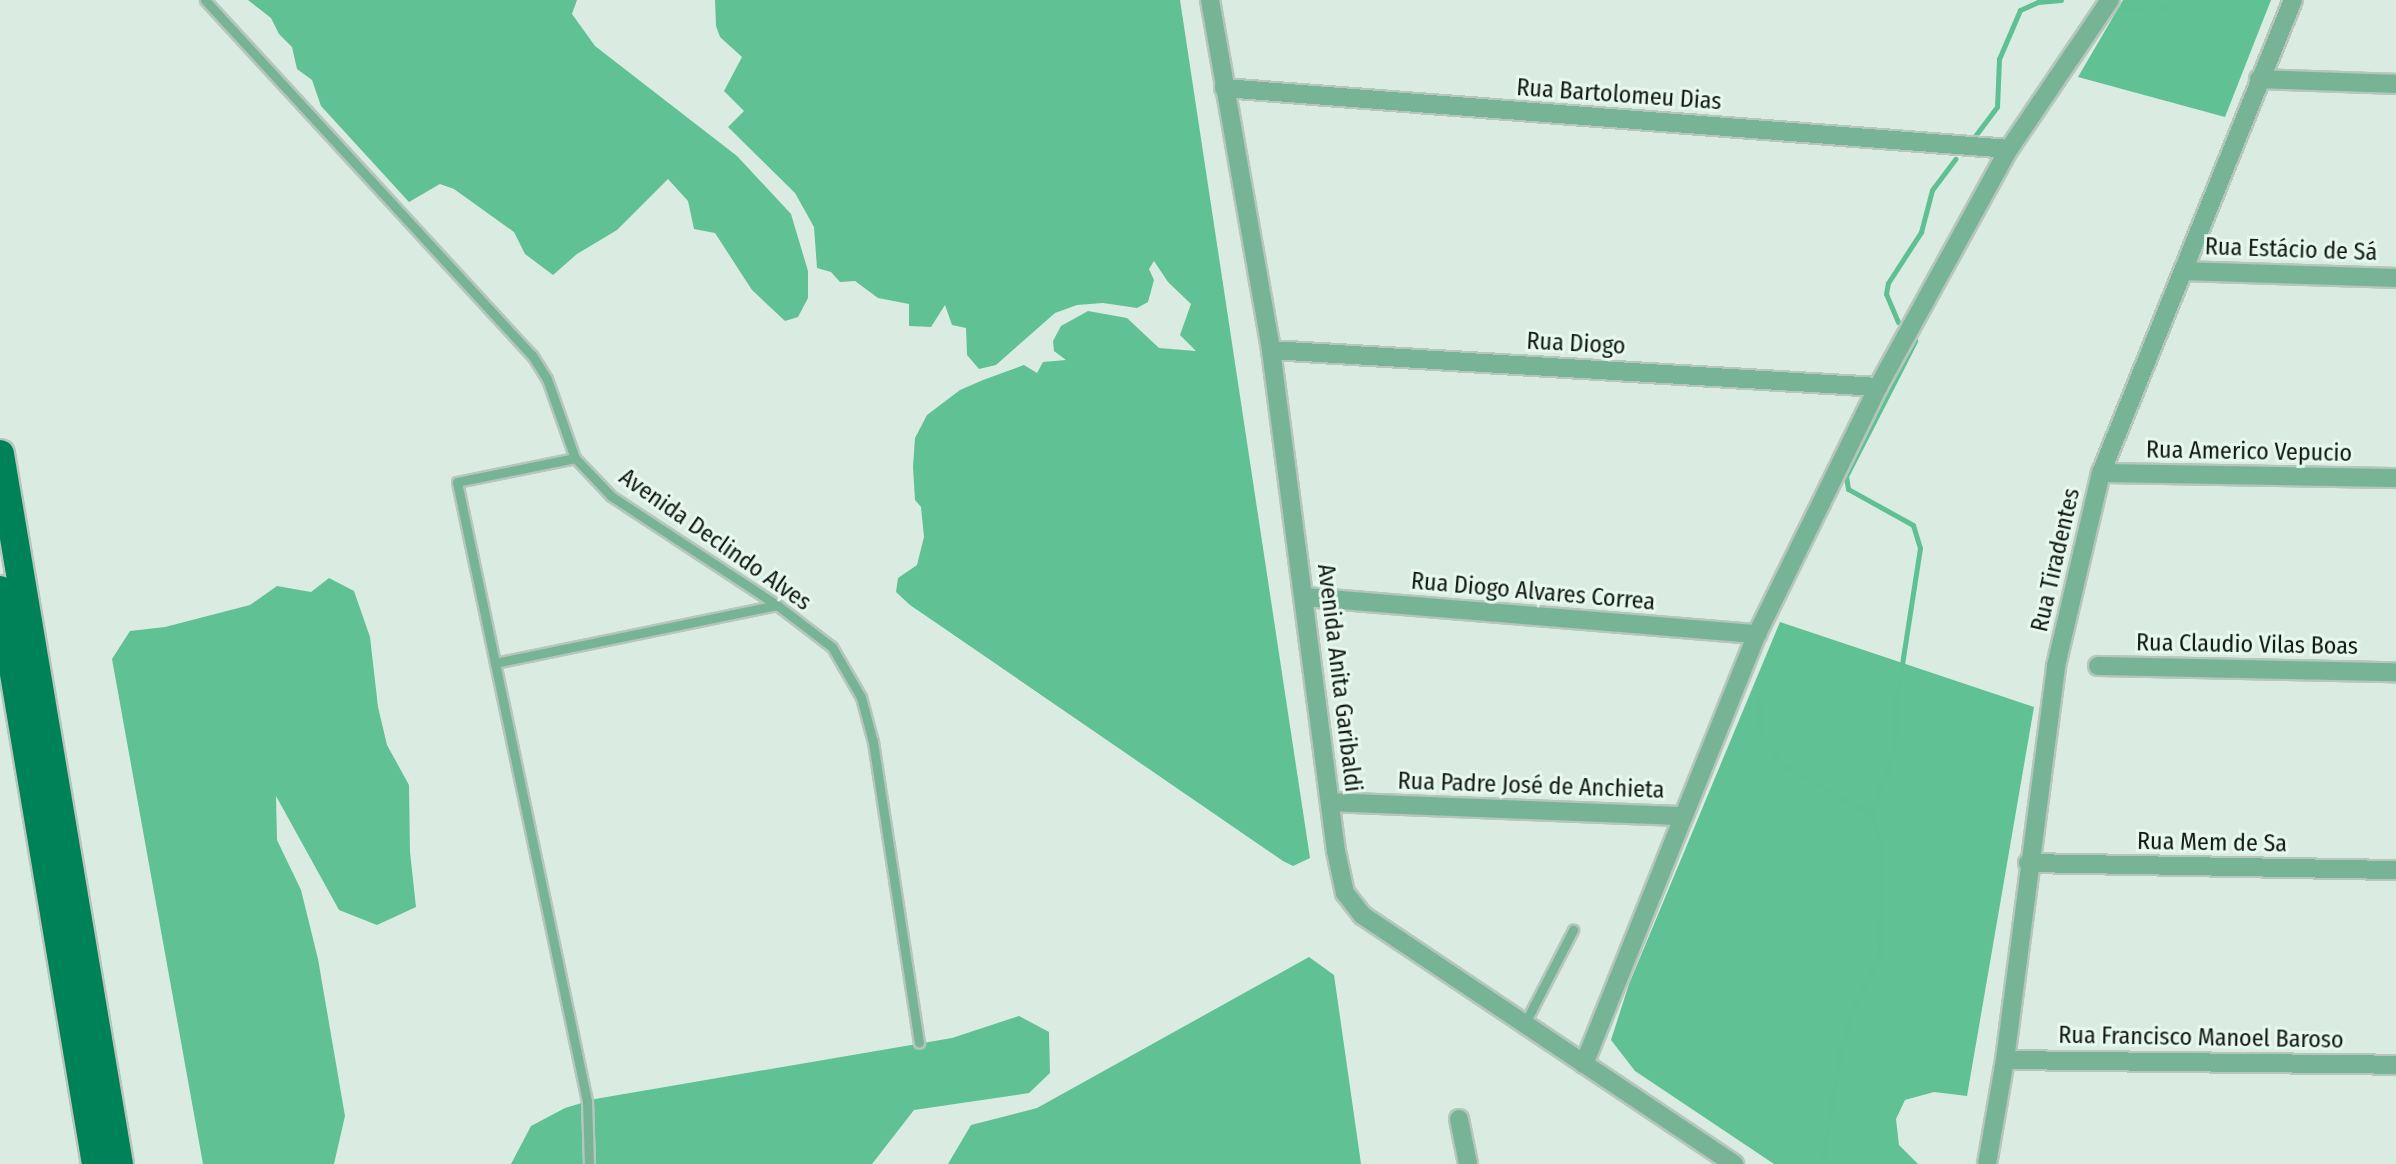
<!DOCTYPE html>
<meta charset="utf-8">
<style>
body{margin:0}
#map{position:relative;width:2396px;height:1164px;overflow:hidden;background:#daece2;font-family:"Fira Sans Condensed",sans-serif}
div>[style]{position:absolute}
.forest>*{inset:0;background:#60c194}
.stream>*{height:5px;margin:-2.5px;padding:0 2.5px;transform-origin:2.5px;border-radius:2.5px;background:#5fc093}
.roads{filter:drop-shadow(2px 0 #b6c6bd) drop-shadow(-2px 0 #b6c6bd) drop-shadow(0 2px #b6c6bd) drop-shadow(0 -2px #b6c6bd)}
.lane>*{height:9px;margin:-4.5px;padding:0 4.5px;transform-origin:4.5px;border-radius:4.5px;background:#77b496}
.street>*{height:18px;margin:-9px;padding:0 9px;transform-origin:9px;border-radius:9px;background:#77b496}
.primary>*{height:28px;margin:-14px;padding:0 14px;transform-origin:14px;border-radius:14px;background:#008258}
span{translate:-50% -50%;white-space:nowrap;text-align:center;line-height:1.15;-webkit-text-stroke:6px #e7f9ef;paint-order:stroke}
.street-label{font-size:24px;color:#111814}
</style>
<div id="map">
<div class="forest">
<i style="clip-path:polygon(248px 0,577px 0,572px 14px,595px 46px,737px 156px,791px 214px,808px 271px,808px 298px,798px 317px,785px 321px,752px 290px,715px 233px,694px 229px,688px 201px,668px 179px,617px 230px,577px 254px,553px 275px,525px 254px,514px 232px,454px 189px,440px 184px,409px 202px,321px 106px,312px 80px,297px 69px,292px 47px,279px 34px,271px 18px)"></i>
<i style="clip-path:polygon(715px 0,1180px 0,1310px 858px,1293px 866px,1283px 861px,910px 605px,896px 592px,898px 578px,917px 565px,924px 537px,921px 507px,915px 500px,913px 467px,915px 438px,927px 415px,960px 390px,983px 380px,1024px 365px,1037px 373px,1043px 362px,1066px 360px,1054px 351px,1053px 341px,1061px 326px,1088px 311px,1127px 318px,1159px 348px,1196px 351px,1180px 335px,1191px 304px,1168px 282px,1154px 261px,1149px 269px,1154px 280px,1148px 302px,1137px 308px,1103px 303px,1077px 305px,1055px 313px,996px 365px,979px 369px,967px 355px,966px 328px,952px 325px,945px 305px,931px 327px,909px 326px,909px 304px,878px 298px,855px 281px,840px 282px,831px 272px,817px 268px,814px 227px,795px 193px,728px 127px,744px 111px,724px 91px,742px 57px,720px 37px,716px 26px)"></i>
<i style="clip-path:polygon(2123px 0,2271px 0,2225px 117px,2078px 77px)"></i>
<i style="clip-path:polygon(329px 578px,354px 591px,370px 637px,378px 707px,387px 745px,409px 785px,410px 852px,416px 907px,377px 925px,339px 910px,276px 796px,277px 840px,301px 890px,318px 959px,345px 1116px,334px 1164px,203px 1164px,112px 659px,130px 631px,165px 627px,250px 605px,277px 586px,311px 592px)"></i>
<i style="clip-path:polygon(1780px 622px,2034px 707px,1967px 1096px,1934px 1092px,1905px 1100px,1896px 1119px,1899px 1145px,1918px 1164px,1774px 1164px,1635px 1071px,1611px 1040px,1629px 984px)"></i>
<i style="clip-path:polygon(1309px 957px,1334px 975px,1361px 1164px,948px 1164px,971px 1125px,1037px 1108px)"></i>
<i style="clip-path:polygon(1019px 1016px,1049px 1032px,1050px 1073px,1029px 1093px,914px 1110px,872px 1164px,511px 1164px,531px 1126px,565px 1108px,595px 1099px,952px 1038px)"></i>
</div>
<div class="stream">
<i style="left:2123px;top:7px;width:30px;rotate:12deg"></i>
<i style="left:2152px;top:13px;width:27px;rotate:-28deg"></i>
<i style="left:1975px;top:136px;width:36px;rotate:-53deg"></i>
<i style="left:1997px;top:107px;width:48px;rotate:-87.6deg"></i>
<i style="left:1999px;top:59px;width:53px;rotate:-66.8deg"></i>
<i style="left:2020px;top:10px;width:20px;rotate:-24deg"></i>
<i style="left:2038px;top:2px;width:23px;rotate:-5deg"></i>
<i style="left:1898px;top:322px;width:30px;rotate:-113deg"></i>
<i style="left:1886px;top:294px;width:11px;rotate:-80deg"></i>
<i style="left:1888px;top:283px;width:61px;rotate:-57.1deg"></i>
<i style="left:1921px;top:232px;width:43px;rotate:-75.3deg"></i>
<i style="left:1932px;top:190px;width:39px;rotate:-53deg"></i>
<i style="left:1758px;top:699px;width:35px;rotate:85deg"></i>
<i style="left:1761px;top:734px;width:37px;rotate:56deg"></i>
<i style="left:1782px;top:765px;width:102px;rotate:28.8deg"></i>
<i style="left:1823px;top:1157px;width:105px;rotate:-80.7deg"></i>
<i style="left:1840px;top:1053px;width:49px;rotate:-73.4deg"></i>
<i style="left:1854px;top:1006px;width:60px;rotate:-64.3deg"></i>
<i style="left:1880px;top:952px;width:105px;rotate:-88.9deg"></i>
<i style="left:1882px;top:847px;width:35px;rotate:-108deg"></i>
<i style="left:1871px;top:814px;width:64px;rotate:-69.9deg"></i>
<i style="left:1893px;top:754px;width:51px;rotate:-86.6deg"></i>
<i style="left:1896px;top:703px;width:157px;rotate:-81.2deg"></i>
<i style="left:1920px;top:548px;width:24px;rotate:-107deg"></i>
<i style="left:1913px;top:525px;width:74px;rotate:-151deg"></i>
<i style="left:1848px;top:489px;width:13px;rotate:-99deg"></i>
<i style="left:1846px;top:476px;width:152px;rotate:-62.9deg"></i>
</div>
<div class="roads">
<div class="lane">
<i style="left:205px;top:0;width:483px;rotate:47.4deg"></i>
<i style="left:532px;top:355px;width:28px;rotate:58deg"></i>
<i style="left:547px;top:379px;width:84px;rotate:70.5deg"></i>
<i style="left:575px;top:458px;width:52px;rotate:46.5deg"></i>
<i style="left:611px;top:496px;width:199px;rotate:33.3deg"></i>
<i style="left:777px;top:605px;width:69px;rotate:37.4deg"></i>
<i style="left:832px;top:647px;width:58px;rotate:59.9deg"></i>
<i style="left:861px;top:697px;width:47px;rotate:75.1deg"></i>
<i style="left:873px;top:742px;width:304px;rotate:81.3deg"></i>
<i style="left:575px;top:458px;width:120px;rotate:168.5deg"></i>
<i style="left:457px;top:482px;width:633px;rotate:78.14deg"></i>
<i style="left:587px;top:1101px;width:63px;rotate:88.2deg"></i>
<i style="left:495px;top:663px;width:288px;rotate:-11.6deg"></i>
<i style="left:1525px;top:1023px;width:105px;rotate:-62.7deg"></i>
</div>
<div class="street">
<i style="left:1210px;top:0;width:355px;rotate:80.1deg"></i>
<i style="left:1271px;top:350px;width:505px;rotate:82.61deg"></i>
<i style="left:1336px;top:851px;width:43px;rotate:77.9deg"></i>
<i style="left:1345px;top:893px;width:28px;rotate:52deg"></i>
<i style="left:1362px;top:915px;width:448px;rotate:33.8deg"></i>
<i style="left:2259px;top:79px;width:137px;rotate:2.1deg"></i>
<i style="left:1224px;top:88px;width:787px;rotate:4.44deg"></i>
<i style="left:2184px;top:271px;width:212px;rotate:1.9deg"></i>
<i style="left:1271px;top:350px;width:608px;rotate:3.49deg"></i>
<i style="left:2101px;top:473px;width:295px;rotate:1deg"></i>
<i style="left:1305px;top:597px;width:454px;rotate:4.7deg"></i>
<i style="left:2098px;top:666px;width:298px;rotate:1.2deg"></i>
<i style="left:1331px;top:802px;width:351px;rotate:2.3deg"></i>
<i style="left:2028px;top:863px;width:368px;rotate:1.1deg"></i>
<i style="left:2005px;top:1060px;width:391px;rotate:0.7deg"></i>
<i style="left:1584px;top:1064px;width:463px;rotate:-68.1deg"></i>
<i style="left:1757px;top:634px;width:275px;rotate:-63.9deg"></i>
<i style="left:1878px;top:387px;width:272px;rotate:-61.2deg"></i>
<i style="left:2009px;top:149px;width:180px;rotate:-55.9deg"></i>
<i style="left:1459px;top:1119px;width:46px;rotate:78.7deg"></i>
<i style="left:1987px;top:1164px;width:106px;rotate:-80.2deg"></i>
<i style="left:2005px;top:1060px;width:397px;rotate:-82.6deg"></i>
<i style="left:2056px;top:666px;width:198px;rotate:-76.9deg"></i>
<i style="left:2101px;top:473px;width:510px;rotate:-67.91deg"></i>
</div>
<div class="primary">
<i style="left:0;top:454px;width:720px;rotate:80.49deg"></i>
<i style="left:0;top:590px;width:582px;rotate:80.51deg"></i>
</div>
</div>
<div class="street-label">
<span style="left:1619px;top:95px;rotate:4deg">Rua Bartolomeu Dias</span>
<span style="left:2291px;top:250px;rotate:2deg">Rua Estácio de Sá</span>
<span style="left:1576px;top:344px;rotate:3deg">Rua Diogo</span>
<span style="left:2249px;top:452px;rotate:1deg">Rua Americo Vepucio</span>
<span style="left:715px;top:540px;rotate:35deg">Avenida Declindo Alves</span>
<span style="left:2056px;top:560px;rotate:-77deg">Rua Tiradentes</span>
<span style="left:1533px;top:592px;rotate:5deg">Rua Diogo Alvares Correa</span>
<span style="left:2247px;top:645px;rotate:1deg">Rua Claudio Vilas Boas</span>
<span style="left:1339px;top:678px;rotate:83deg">Avenida Anita Garibaldi</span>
<span style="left:1531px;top:786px;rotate:2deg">Rua Padre José de Anchieta</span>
<span style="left:2212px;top:843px;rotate:1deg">Rua Mem de Sa</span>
<span style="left:2201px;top:1038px;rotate:1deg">Rua Francisco Manoel Baroso</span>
</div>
</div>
